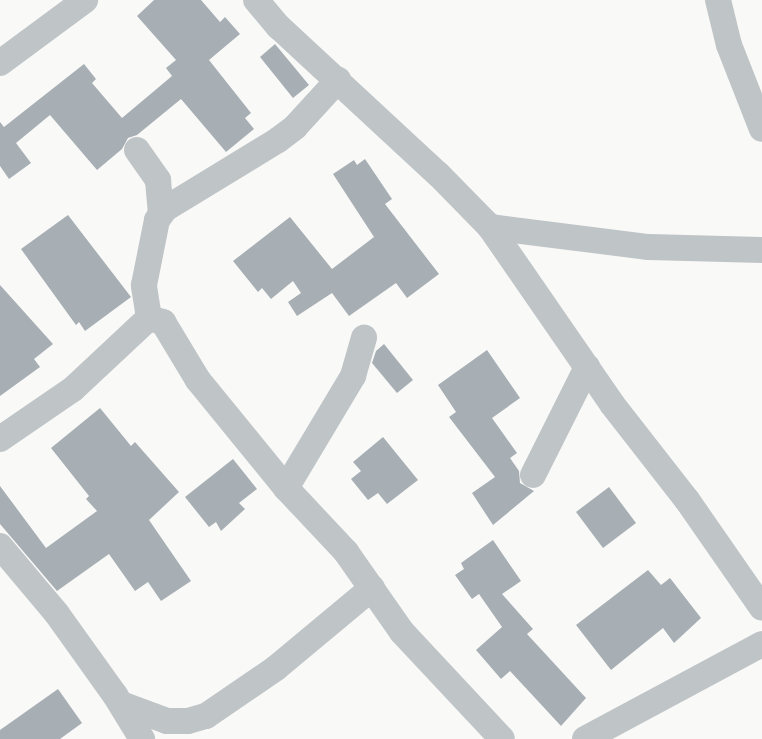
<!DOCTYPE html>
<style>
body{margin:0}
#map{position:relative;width:762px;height:739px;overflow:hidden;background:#f9f9f8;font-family:Barlow,sans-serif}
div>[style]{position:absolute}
.building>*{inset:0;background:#a7afb4}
.minor>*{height:26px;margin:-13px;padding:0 13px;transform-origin:13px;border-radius:13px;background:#bfc4c7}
span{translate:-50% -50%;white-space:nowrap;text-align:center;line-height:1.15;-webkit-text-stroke:5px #fff;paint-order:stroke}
</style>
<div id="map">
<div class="building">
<i style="clip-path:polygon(154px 0,201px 0,220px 22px,225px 17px,240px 34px,209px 60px,251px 113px,245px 118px,254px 129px,226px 152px,181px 99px,137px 135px,128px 138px,122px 149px,97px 170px,50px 115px,16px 143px,31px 163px,9px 179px,0 166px,0 122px,4px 127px,84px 64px,96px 79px,92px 83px,122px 118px,172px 76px,166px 68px,176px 60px,137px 16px)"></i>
<i style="clip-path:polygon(275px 44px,309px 85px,293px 98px,260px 57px)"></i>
<i style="clip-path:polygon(365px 159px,392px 199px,385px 204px,439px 274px,407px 298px,396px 283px,349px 316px,332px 293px,297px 316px,288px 302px,301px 293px,293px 281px,271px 299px,262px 288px,258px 292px,233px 261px,290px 217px,332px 269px,374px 237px,333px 174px,354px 160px,357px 165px)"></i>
<i style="clip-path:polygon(68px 215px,131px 297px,85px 331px,79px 322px,76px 325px,21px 249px)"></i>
<i style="clip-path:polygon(0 285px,53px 344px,34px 359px,40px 367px,0 396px)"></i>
<i style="clip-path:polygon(384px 344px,413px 380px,397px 393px,372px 363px,376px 351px)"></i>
<i style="clip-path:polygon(487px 350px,520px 398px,492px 418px,517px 453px,510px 458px,519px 471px,520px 483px,534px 491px,493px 525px,472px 493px,495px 477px,449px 417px,456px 412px,438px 385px)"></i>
<i style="clip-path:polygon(100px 408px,131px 446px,135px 442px,179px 492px,149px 520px,191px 581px,161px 601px,148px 582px,135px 591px,109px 554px,57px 591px,0 524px,0 486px,46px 548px,97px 511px,86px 499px,89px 496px,51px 448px)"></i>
<i style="clip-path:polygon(383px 437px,418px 480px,387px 504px,378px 493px,368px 500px,351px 479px,361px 471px,353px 462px)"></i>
<i style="clip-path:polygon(233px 459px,257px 489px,239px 503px,245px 509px,221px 531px,216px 522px,209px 527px,185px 497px)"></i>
<i style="clip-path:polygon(609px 487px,636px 523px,603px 548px,576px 512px)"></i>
<i style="clip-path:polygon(493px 540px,521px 581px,502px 594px,533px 629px,527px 634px,586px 698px,561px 726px,510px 671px,501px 679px,476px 650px,502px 627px,479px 594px,472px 599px,455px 575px,464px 569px,461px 563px)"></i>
<i style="clip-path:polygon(648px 570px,661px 585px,670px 578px,701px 618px,674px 643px,663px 628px,611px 670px,576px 625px)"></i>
<i style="clip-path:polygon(58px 689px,82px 723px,60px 739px,0 739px,0 730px)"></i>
</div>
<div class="minor">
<i style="left:256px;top:0;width:35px;rotate:50deg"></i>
<i style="left:279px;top:27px;width:217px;rotate:42.8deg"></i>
<i style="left:438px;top:174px;width:74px;rotate:45.5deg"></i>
<i style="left:490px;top:227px;width:215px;rotate:55.4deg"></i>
<i style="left:612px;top:404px;width:122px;rotate:52deg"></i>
<i style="left:687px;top:500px;width:131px;rotate:55.2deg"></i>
<i style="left:718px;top:0;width:46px;rotate:76.3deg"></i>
<i style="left:729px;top:45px;width:90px;rotate:68.6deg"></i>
<i style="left:0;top:63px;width:106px;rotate:-36.5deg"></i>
<i style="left:137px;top:150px;width:37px;rotate:55deg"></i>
<i style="left:158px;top:180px;width:33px;rotate:85deg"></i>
<i style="left:490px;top:227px;width:160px;rotate:7.2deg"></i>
<i style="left:649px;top:247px;width:113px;rotate:1.5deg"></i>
<i style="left:149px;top:318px;width:15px;rotate:16deg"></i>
<i style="left:163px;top:322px;width:68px;rotate:58.9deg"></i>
<i style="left:198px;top:380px;width:139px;rotate:50.8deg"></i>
<i style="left:286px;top:488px;width:88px;rotate:46.8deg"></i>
<i style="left:346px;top:552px;width:98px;rotate:55deg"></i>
<i style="left:402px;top:632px;width:146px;rotate:46.9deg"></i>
<i style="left:0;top:439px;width:88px;rotate:-34.4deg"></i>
<i style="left:73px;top:389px;width:104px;rotate:-43.1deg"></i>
<i style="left:149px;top:318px;width:33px;rotate:-99deg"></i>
<i style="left:144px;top:285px;width:66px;rotate:-78.7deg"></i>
<i style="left:157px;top:220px;width:14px;rotate:-54deg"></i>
<i style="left:165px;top:209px;width:132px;rotate:-31.4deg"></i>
<i style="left:278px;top:140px;width:21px;rotate:-37deg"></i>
<i style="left:295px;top:127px;width:64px;rotate:-47.5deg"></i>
<i style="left:533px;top:475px;width:121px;rotate:-63.4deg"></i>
<i style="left:286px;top:488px;width:131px;rotate:-59.1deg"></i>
<i style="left:353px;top:376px;width:40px;rotate:-74deg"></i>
<i style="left:0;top:546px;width:89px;rotate:50deg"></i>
<i style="left:57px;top:614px;width:100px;rotate:54.4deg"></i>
<i style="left:115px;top:695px;width:52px;rotate:58.5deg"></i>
<i style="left:121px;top:704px;width:49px;rotate:20.3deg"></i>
<i style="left:167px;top:721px;width:21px"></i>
<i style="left:188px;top:721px;width:19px;rotate:-16deg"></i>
<i style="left:206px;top:716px;width:85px;rotate:-34.4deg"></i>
<i style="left:276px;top:668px;width:125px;rotate:-39.8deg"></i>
<i style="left:585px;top:739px;width:201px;rotate:-28.2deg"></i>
</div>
</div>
